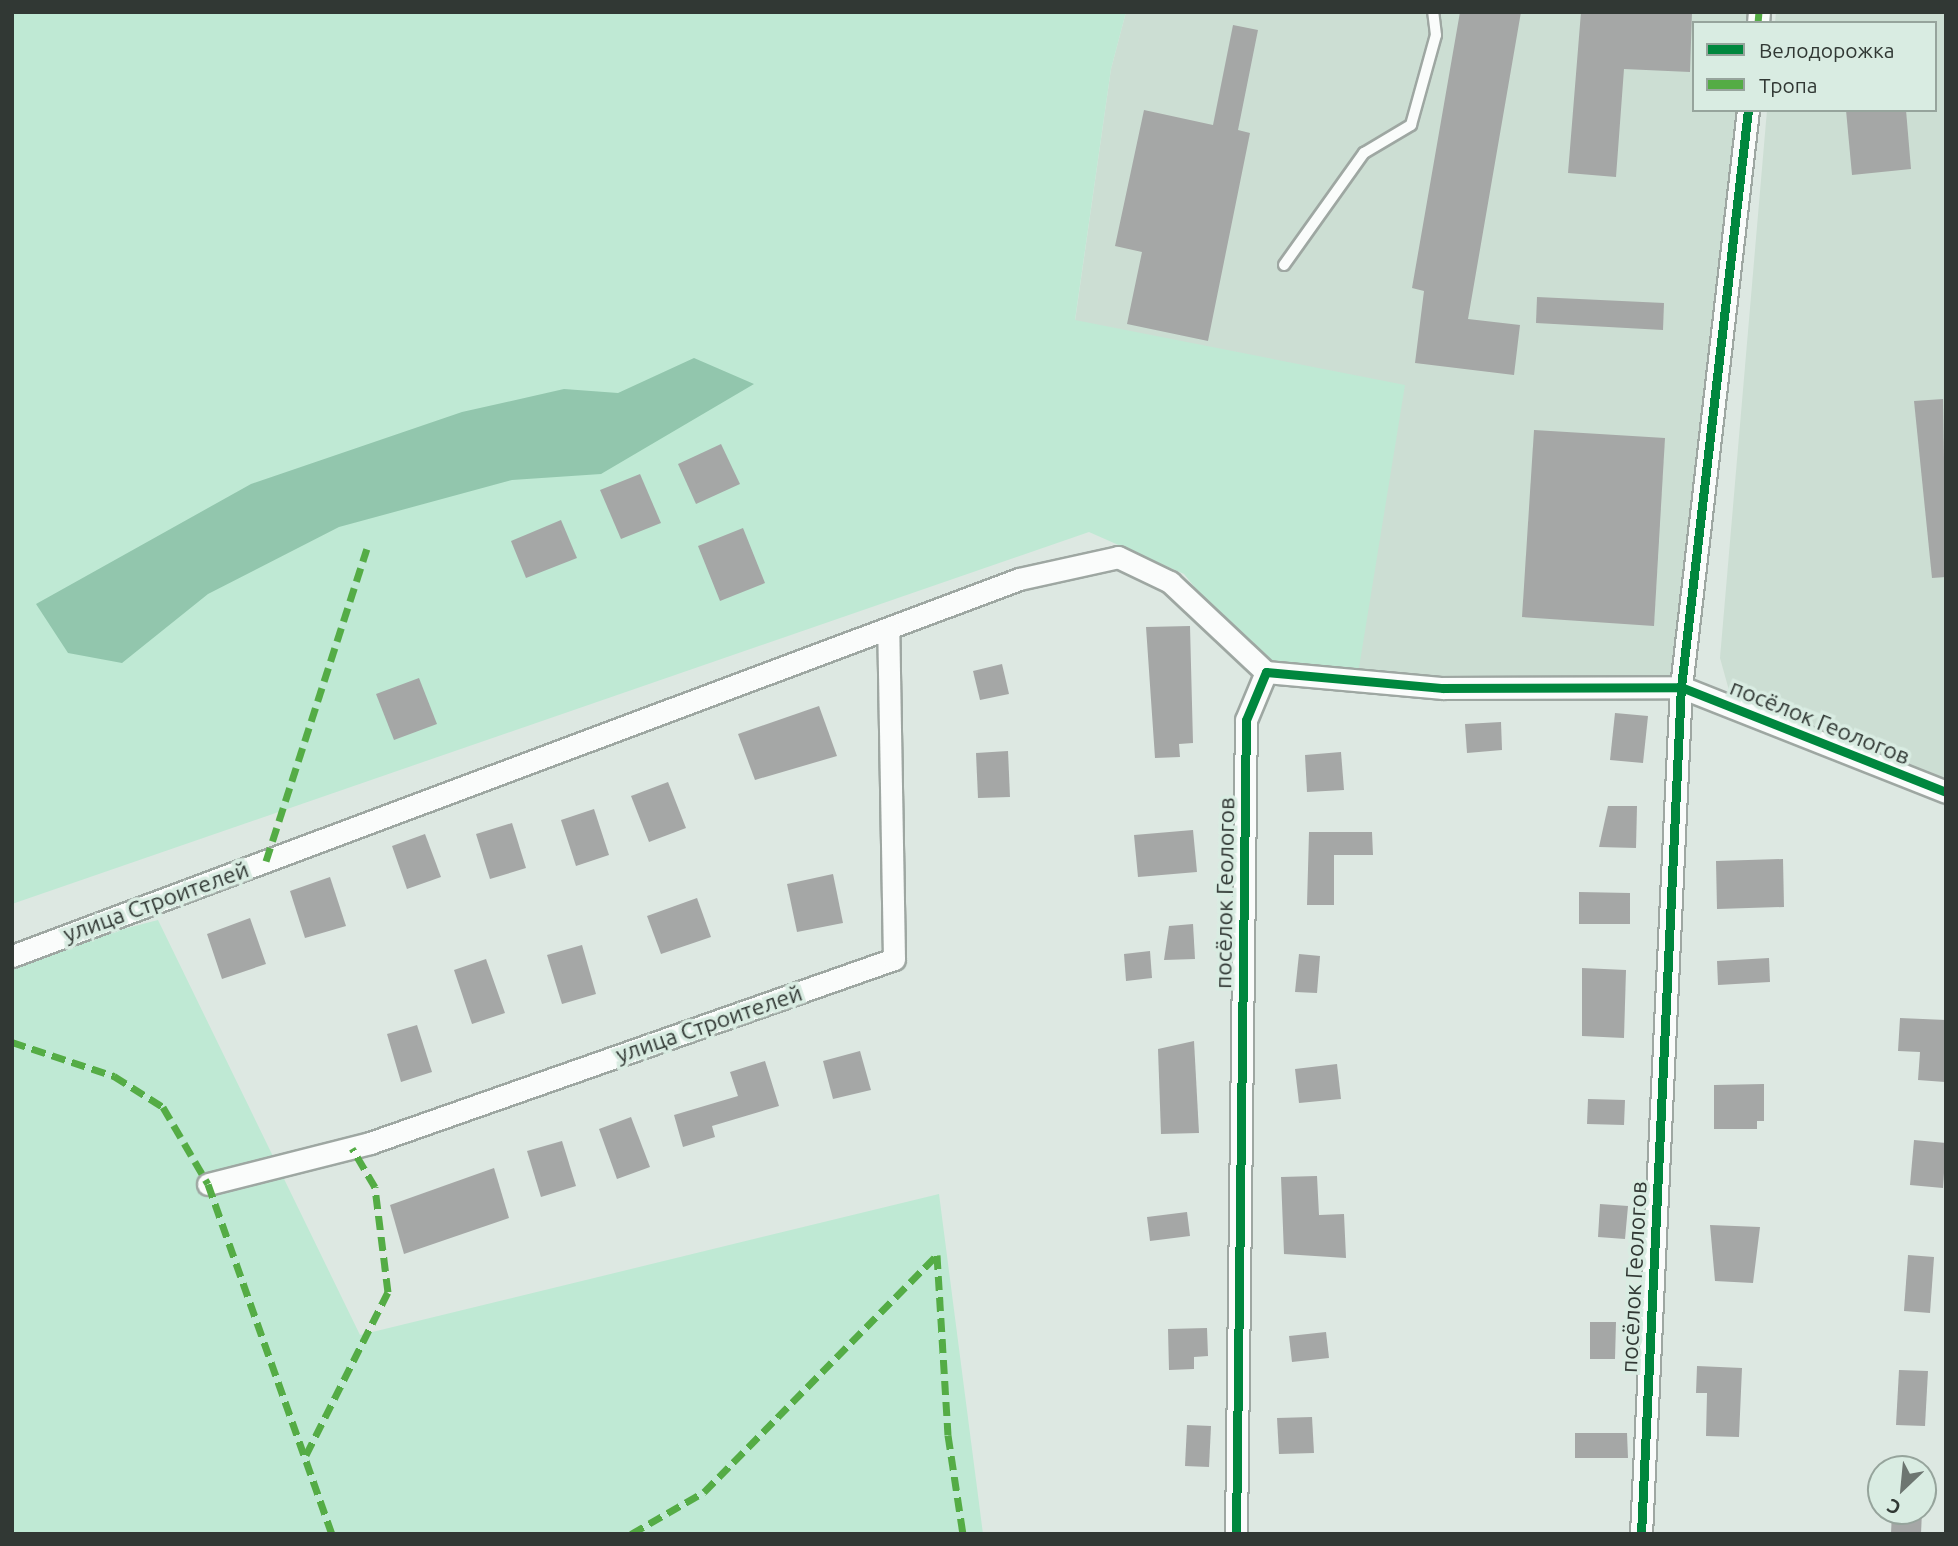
<!DOCTYPE html>
<meta charset="utf-8">
<style>
body{margin:0}
#map{position:relative;width:1958px;height:1546px;overflow:hidden;background:#dde8e2;font-family:Ubuntu,sans-serif}
div>[style]{position:absolute}
.built>*{inset:0;background:#ccded3}
.green>*{inset:0;background:#bfe9d4}
.water>*{inset:0;background:#92c6ad}
.building>*{inset:0;background:#a5a7a6}
.roads{filter:drop-shadow(2px 0 #9ea7a2) drop-shadow(-2px 0 #9ea7a2) drop-shadow(0 2px #9ea7a2) drop-shadow(0 -2px #9ea7a2)}
.service>*{height:10px;margin:-5px;padding:0 5px;transform-origin:5px;border-radius:5px;background:#fafcfb}
.minor>*{height:21px;margin:-10.5px;padding:0 10.5px;transform-origin:10.5px;border-radius:10.5px;background:#fafcfb}
.quiet>*{height:7px;margin-top:-3.5px;transform-origin:0;background:repeating-linear-gradient(90deg,#54ac45 0 14px,transparent 0 21px)}
.cycleway>*{height:9px;margin:-4.5px;padding:0 4.5px;transform-origin:4.5px;border-radius:4.5px;background:#00873e}
span{translate:-50% -50%;white-space:nowrap;text-align:center;line-height:1.15;-webkit-text-stroke:7px #d9ece2;paint-order:stroke}
.street-label{font-size:23px;color:#313834}
.frame{position:absolute;inset:0;border:14px solid #313834;pointer-events:none}
.legend{position:absolute;left:1692px;top:21px;width:245px;height:91px;box-sizing:border-box;background:#d9ece2;border:2px solid #96a49c;margin:0;padding:9px 12px;list-style:none;font-size:21px;color:#313834}
.legend li{display:flex;align-items:center;gap:14px;height:35px}
.legend b{width:35px;border:2px solid #96a49c}
.north{position:absolute;left:1867px;top:1455px;width:70px;height:70px;box-sizing:border-box;background:#d9ece2;border:2px solid #96a49c;border-radius:50%;rotate:206deg;font-size:19px;font-weight:700;line-height:28px;text-align:center;color:#313834}
.north::after{content:'';display:block;margin:auto;width:24px;height:32px;background:#6d7671;clip-path:polygon(50% 0,100% 100%,50% 72%,0 100%)}
</style>
<div id="map">
<div class="built">
<i style="clip-path:polygon(1126px 12px,1758px 12px,1757px 23px,1694px 23px,1694px 110px,1748px 110px,1675px 693px,1357px 680px,1075px 321px,1111px 69px)"></i>
<i style="clip-path:polygon(1776px 12px,1946px 12px,1946px 781px,1730px 694px,1720px 658px,1767px 110px,1935px 110px,1935px 23px,1775px 23px)"></i>
</div>
<div class="green">
<i style="clip-path:polygon(12px 12px,1126px 12px,1111px 69px,1075px 320px,1405px 385px,1357px 680px,1251px 657px,1184px 574px,1089px 532px,12px 904px)"></i>
<i style="clip-path:polygon(158px 920px,360px 1335px,939px 1194px,983px 1534px,12px 1534px,12px 958px)"></i>
</div>
<div class="water">
<i style="clip-path:polygon(694px 358px,754px 384px,601px 474px,512px 480px,339px 527px,208px 594px,122px 663px,68px 653px,36px 604px,251px 484px,462px 412px,564px 389px,618px 393px)"></i>
</div>
<div class="building">
<i style="clip-path:polygon(1460px 12px,1521px 12px,1468px 319px,1520px 325px,1514px 375px,1415px 363px,1424px 291px,1412px 288px)"></i>
<i style="clip-path:polygon(1581px 12px,1692px 12px,1690px 72px,1624px 69px,1616px 177px,1568px 173px)"></i>
<i style="clip-path:polygon(1233px 25px,1258px 30px,1238px 130px,1250px 133px,1208px 341px,1127px 324px,1142px 252px,1115px 246px,1144px 110px,1213px 125px)"></i>
<i style="clip-path:polygon(1846px 110px,1906px 110px,1911px 169px,1852px 175px)"></i>
<i style="clip-path:polygon(1537px 297px,1664px 303px,1663px 330px,1536px 323px)"></i>
<i style="clip-path:polygon(1943px 399px,1946px 577px,1932px 578px,1914px 401px)"></i>
<i style="clip-path:polygon(1534px 430px,1665px 438px,1654px 626px,1522px 617px)"></i>
<i style="clip-path:polygon(721px 444px,740px 484px,696px 504px,678px 464px)"></i>
<i style="clip-path:polygon(640px 474px,661px 523px,621px 539px,600px 490px)"></i>
<i style="clip-path:polygon(561px 520px,577px 558px,526px 578px,511px 541px)"></i>
<i style="clip-path:polygon(743px 528px,765px 583px,720px 601px,698px 546px)"></i>
<i style="clip-path:polygon(1190px 626px,1193px 743px,1179px 744px,1180px 757px,1155px 758px,1146px 627px)"></i>
<i style="clip-path:polygon(1002px 664px,1009px 694px,980px 700px,973px 671px)"></i>
<i style="clip-path:polygon(419px 678px,437px 724px,394px 740px,376px 694px)"></i>
<i style="clip-path:polygon(819px 706px,837px 756px,755px 780px,738px 734px)"></i>
<i style="clip-path:polygon(1615px 713px,1648px 716px,1643px 763px,1610px 760px)"></i>
<i style="clip-path:polygon(1501px 722px,1502px 750px,1467px 753px,1465px 724px)"></i>
<i style="clip-path:polygon(1008px 751px,1010px 797px,978px 798px,976px 753px)"></i>
<i style="clip-path:polygon(1341px 752px,1344px 790px,1307px 792px,1305px 755px)"></i>
<i style="clip-path:polygon(668px 782px,686px 828px,649px 842px,631px 796px)"></i>
<i style="clip-path:polygon(1608px 806px,1637px 806px,1636px 848px,1599px 847px)"></i>
<i style="clip-path:polygon(594px 809px,609px 855px,576px 866px,561px 820px)"></i>
<i style="clip-path:polygon(512px 823px,526px 868px,490px 879px,476px 834px)"></i>
<i style="clip-path:polygon(1193px 830px,1197px 872px,1138px 877px,1134px 835px)"></i>
<i style="clip-path:polygon(1309px 832px,1372px 832px,1373px 855px,1334px 855px,1334px 905px,1307px 905px)"></i>
<i style="clip-path:polygon(425px 834px,441px 877px,407px 889px,392px 846px)"></i>
<i style="clip-path:polygon(1783px 859px,1784px 907px,1717px 909px,1716px 861px)"></i>
<i style="clip-path:polygon(833px 874px,843px 923px,797px 932px,787px 884px)"></i>
<i style="clip-path:polygon(330px 877px,346px 926px,305px 938px,290px 891px)"></i>
<i style="clip-path:polygon(1579px 892px,1630px 893px,1630px 924px,1579px 924px)"></i>
<i style="clip-path:polygon(697px 898px,711px 937px,661px 954px,647px 916px)"></i>
<i style="clip-path:polygon(250px 918px,266px 964px,222px 979px,207px 934px)"></i>
<i style="clip-path:polygon(1193px 924px,1195px 959px,1164px 960px,1169px 926px)"></i>
<i style="clip-path:polygon(582px 945px,596px 994px,562px 1004px,547px 955px)"></i>
<i style="clip-path:polygon(1150px 951px,1152px 978px,1126px 981px,1124px 954px)"></i>
<i style="clip-path:polygon(1299px 954px,1320px 956px,1317px 993px,1295px 992px)"></i>
<i style="clip-path:polygon(1769px 958px,1770px 982px,1718px 985px,1717px 961px)"></i>
<i style="clip-path:polygon(486px 959px,505px 1013px,472px 1024px,454px 970px)"></i>
<i style="clip-path:polygon(1582px 968px,1626px 970px,1624px 1038px,1582px 1036px)"></i>
<i style="clip-path:polygon(1900px 1018px,1946px 1020px,1945px 1082px,1918px 1080px,1920px 1052px,1898px 1051px)"></i>
<i style="clip-path:polygon(417px 1025px,432px 1072px,401px 1082px,387px 1034px)"></i>
<i style="clip-path:polygon(1194px 1041px,1199px 1133px,1161px 1134px,1158px 1049px)"></i>
<i style="clip-path:polygon(860px 1051px,871px 1090px,833px 1099px,823px 1061px)"></i>
<i style="clip-path:polygon(765px 1061px,779px 1106px,712px 1126px,715px 1137px,683px 1147px,674px 1115px,738px 1096px,730px 1072px)"></i>
<i style="clip-path:polygon(1337px 1064px,1341px 1099px,1299px 1103px,1295px 1069px)"></i>
<i style="clip-path:polygon(1764px 1084px,1764px 1121px,1757px 1121px,1757px 1129px,1714px 1129px,1714px 1085px)"></i>
<i style="clip-path:polygon(1588px 1099px,1625px 1100px,1624px 1125px,1587px 1124px)"></i>
<i style="clip-path:polygon(631px 1117px,650px 1167px,617px 1179px,599px 1129px)"></i>
<i style="clip-path:polygon(1914px 1140px,1946px 1143px,1943px 1188px,1910px 1185px)"></i>
<i style="clip-path:polygon(562px 1141px,576px 1186px,541px 1197px,527px 1151px)"></i>
<i style="clip-path:polygon(494px 1168px,509px 1218px,404px 1254px,390px 1205px)"></i>
<i style="clip-path:polygon(1317px 1176px,1319px 1215px,1344px 1214px,1346px 1258px,1284px 1254px,1281px 1177px)"></i>
<i style="clip-path:polygon(1600px 1204px,1628px 1206px,1625px 1239px,1598px 1237px)"></i>
<i style="clip-path:polygon(1187px 1212px,1190px 1236px,1150px 1241px,1147px 1217px)"></i>
<i style="clip-path:polygon(1710px 1225px,1760px 1227px,1753px 1283px,1715px 1281px)"></i>
<i style="clip-path:polygon(1908px 1255px,1934px 1257px,1930px 1313px,1904px 1311px)"></i>
<i style="clip-path:polygon(1590px 1322px,1616px 1322px,1615px 1359px,1590px 1359px)"></i>
<i style="clip-path:polygon(1207px 1328px,1208px 1356px,1194px 1357px,1194px 1369px,1169px 1370px,1168px 1329px)"></i>
<i style="clip-path:polygon(1326px 1332px,1329px 1358px,1292px 1362px,1289px 1336px)"></i>
<i style="clip-path:polygon(1697px 1366px,1742px 1368px,1739px 1437px,1706px 1436px,1707px 1393px,1696px 1393px)"></i>
<i style="clip-path:polygon(1899px 1370px,1928px 1371px,1925px 1426px,1896px 1425px)"></i>
<i style="clip-path:polygon(1312px 1417px,1314px 1453px,1279px 1454px,1277px 1418px)"></i>
<i style="clip-path:polygon(1187px 1425px,1211px 1426px,1209px 1467px,1185px 1466px)"></i>
<i style="clip-path:polygon(1575px 1433px,1627px 1433px,1628px 1458px,1575px 1458px)"></i>
<i style="clip-path:polygon(1892px 1511px,1922px 1511px,1921px 1534px,1891px 1534px)"></i>
</div>
<div class="roads">
<div class="service">
<i style="left:1284px;top:265px;width:138px;rotate:-54.5deg"></i>
<i style="left:1364px;top:153px;width:55px;rotate:-30.8deg"></i>
<i style="left:1411px;top:125px;width:93px;rotate:-74.5deg"></i>
<i style="left:1436px;top:35px;width:23px;rotate:-97deg"></i>
</div>
<div class="minor">
<i style="left:1758px;top:23px;width:11px;rotate:-85deg"></i>
<i style="left:12px;top:956px;width:1075px;rotate:-20.52deg"></i>
<i style="left:1019px;top:579px;width:101px;rotate:-12.5deg"></i>
<i style="left:1118px;top:557px;width:58px;rotate:25.7deg"></i>
<i style="left:1170px;top:582px;width:132px;rotate:43.2deg"></i>
<i style="left:208px;top:1184px;width:167px;rotate:-14.2deg"></i>
<i style="left:370px;top:1143px;width:555px;rotate:-19.35deg"></i>
<i style="left:894px;top:959px;width:330px;rotate:-91deg"></i>
<i style="left:1236px;top:1534px;width:814px;rotate:-89.3deg"></i>
<i style="left:1246px;top:720px;width:52px;rotate:-67.4deg"></i>
<i style="left:1266px;top:672px;width:178px;rotate:5.2deg"></i>
<i style="left:1443px;top:688px;width:238px;rotate:-0.2deg"></i>
<i style="left:1681px;top:687px;width:285px;rotate:21.6deg"></i>
<i style="left:1641px;top:1534px;width:848px;rotate:-87.3deg"></i>
<i style="left:1681px;top:687px;width:581px;rotate:-83.38deg"></i>
</div>
</div>
<div class="quiet">
<i style="left:1758px;top:23px;width:11px;rotate:-85deg"></i>
<i style="left:266px;top:861px;width:328px;rotate:-72.1deg"></i>
<i style="left:12px;top:1042px;width:108px;rotate:18.4deg"></i>
<i style="left:114px;top:1076px;width:58px;rotate:32.3deg"></i>
<i style="left:163px;top:1107px;width:89px;rotate:59.7deg"></i>
<i style="left:208px;top:1184px;width:371px;rotate:70.5deg"></i>
<i style="left:306px;top:1455px;width:182px;rotate:-63.3deg"></i>
<i style="left:388px;top:1292px;width:106px;rotate:-97.1deg"></i>
<i style="left:375px;top:1187px;width:45px;rotate:-120.5deg"></i>
<i style="left:631px;top:1534px;width:84px;rotate:-29.9deg"></i>
<i style="left:704px;top:1492px;width:332px;rotate:-45.5deg"></i>
<i style="left:937px;top:1255px;width:180px;rotate:86.5deg"></i>
<i style="left:948px;top:1435px;width:100px;rotate:81.4deg"></i>
</div>
<div class="cycleway">
<i style="left:1236px;top:1534px;width:814px;rotate:-89.3deg"></i>
<i style="left:1246px;top:720px;width:52px;rotate:-67.4deg"></i>
<i style="left:1266px;top:672px;width:178px;rotate:5.2deg"></i>
<i style="left:1443px;top:688px;width:238px;rotate:-0.2deg"></i>
<i style="left:1681px;top:687px;width:285px;rotate:21.6deg"></i>
<i style="left:1641px;top:1534px;width:848px;rotate:-87.3deg"></i>
<i style="left:1681px;top:687px;width:581px;rotate:-83.38deg"></i>
</div>
<div class="street-label">
<span style="left:1820px;top:722px;rotate:22deg">посёлок Геологов</span>
<span style="left:1225px;top:893px;rotate:-89deg">посёлок Геологов</span>
<span style="left:156px;top:902px;rotate:-20deg">улица Строителей</span>
<span style="left:709px;top:1024px;rotate:-19deg">улица Строителей</span>
<span style="left:1634px;top:1277px;rotate:-87deg">посёлок Геологов</span>
</div>
<div class="frame"></div>
<ul class="legend">
<li><b style="height:9px;background:#00873e"></b>Велодорожка</li>
<li><b style="height:9px;background:#54ac45"></b>Тропа</li>
</ul>
<div class="north">С</div>
</div>
